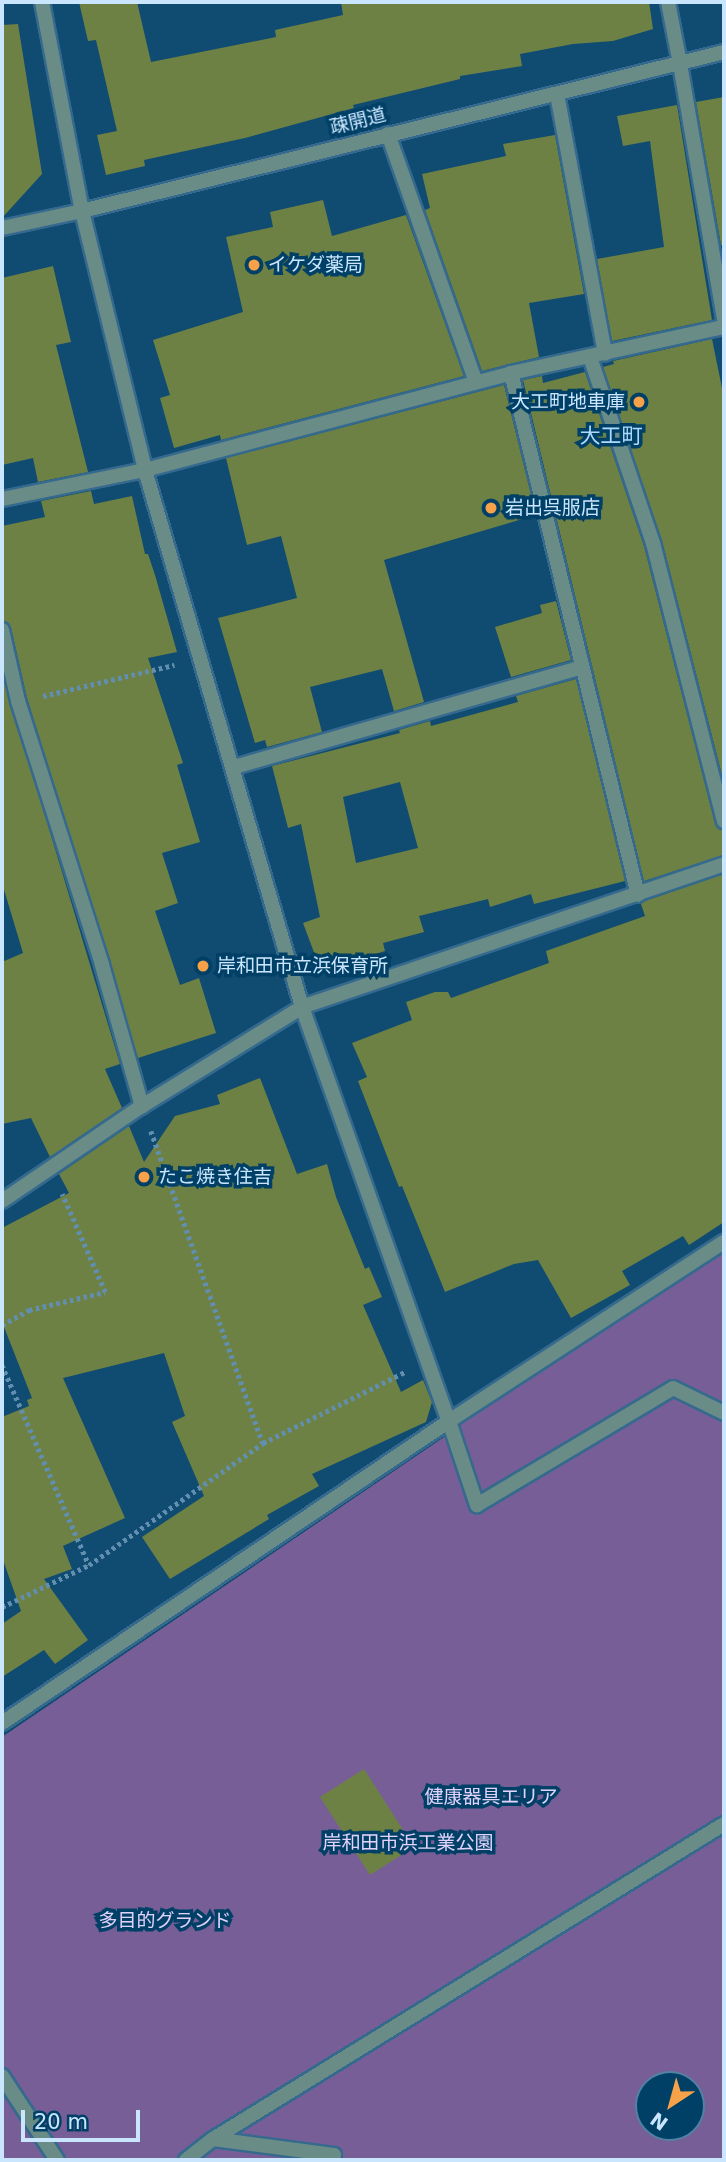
<!DOCTYPE html>
<meta charset="utf-8">
<style>
body{margin:0}
#map{position:relative;width:726px;height:2162px;overflow:hidden;background:#104b72;font-family:"DejaVu Sans","Noto Sans JP",sans-serif}
div>[style]{position:absolute}
.green>*{inset:0;background:#775e97}
.building>*{inset:0;background:#6e8145}
.path>*{height:4.5px;margin-top:-2.25px;transform-origin:0;background:repeating-linear-gradient(90deg,#628fb0 0 3.5px,transparent 0 7px)}
.roads{filter:drop-shadow(2px 0 #356a8e) drop-shadow(-2px 0 #356a8e) drop-shadow(0 2px #356a8e) drop-shadow(0 -2px #356a8e)}
.service>*{height:14px;margin:-7px;padding:0 7px;transform-origin:7px;border-radius:7px;background:#6a8c86}
.minor>*{height:14px;margin:-7px;padding:0 7px;transform-origin:7px;border-radius:7px;background:#6a8c86}
.tertiary>*{height:14px;margin:-7px;padding:0 7px;transform-origin:7px;border-radius:7px;background:#6a8c86}
.dots>*{width:19px;height:19px;translate:-50% -50%;box-sizing:border-box;border:4px solid #004066;border-radius:50%}
span{translate:-50% -50%;white-space:nowrap;text-align:center;line-height:1.15;-webkit-text-stroke:7px #004066;paint-order:stroke}
.street-label{font-size:19px;color:#cae6fe}
.poi-label{font-size:19px;color:#cae6fe}
.left{translate:0 -50%;text-align:left}
.right{translate:-100% -50%;text-align:right}
.park-label{font-size:19px;color:#e3d3fc}
.neighbourhood-label{font-size:21px;color:#acd9fe}
.frame{position:absolute;inset:0;border:4px solid #cae6fe;pointer-events:none}
.north{position:absolute;left:635px;top:2071px;width:70px;height:70px;box-sizing:border-box;background:#004066;border:2px solid #5182a3;border-radius:50%;rotate:216deg;font-size:19px;font-weight:700;line-height:28px;text-align:center;color:#cae6fe}
.north::after{content:'';display:block;margin:auto;width:24px;height:32px;background:#f7a149;clip-path:polygon(50% 0,100% 100%,50% 72%,0 100%)}
.scale{position:absolute;left:21px;top:2110px;width:119px;height:32px;box-sizing:border-box;border:4px solid #cae6fe;border-top:0;padding-left:9px;font-size:21px;line-height:24px;white-space:nowrap;color:#cae6fe;-webkit-text-stroke:5px #004066;paint-order:stroke}
</style>
<div id="map">
<div class="green">
<i style="clip-path:polygon(evenodd,724px 1250px,724px 2160px,2px 2160px,2px 1737px,453px 1431px,487px 1401px,724px 1250px,649px 2085px,691px 2085px,691px 2127px,649px 2127px,649px 2085px)"></i>
</div>
<div class="building">
<i style="clip-path:polygon(79px 2px,137px 2px,151px 62px,276px 37px,275px 30px,343px 15px,341px 2px,649px 2px,653px 29px,613px 41px,573px 44px,520px 54px,522px 66px,460px 76px,460px 79px,353px 105px,354px 108px,245px 138px,144px 160px,145px 166px,106px 175px,97px 135px,117px 131px,96px 40px,88px 41px)"></i>
<i style="clip-path:polygon(18px 24px,42px 174px,2px 218px,2px 25px)"></i>
<i style="clip-path:polygon(724px 97px,724px 245px,721px 245px,696px 102px)"></i>
<i style="clip-path:polygon(677px 105px,712px 320px,612px 341px,597px 259px,664px 247px,650px 141px,623px 146px,617px 116px)"></i>
<i style="clip-path:polygon(555px 135px,584px 294px,529px 303px,539px 357px,482px 371px,425px 210px,430px 208px,422px 174px,506px 156px,503px 144px)"></i>
<i style="clip-path:polygon(323px 200px,332px 236px,406px 215px,464px 376px,221px 440px,220px 435px,174px 448px,160px 398px,170px 395px,153px 340px,243px 312px,226px 237px,273px 227px,270px 212px)"></i>
<i style="clip-path:polygon(53px 266px,71px 342px,56px 345px,88px 472px,38px 482px,33px 458px,2px 465px,2px 278px)"></i>
<i style="clip-path:polygon(712px 339px,724px 398px,724px 783px,662px 541px,603px 367px,614px 364px,613px 361px)"></i>
<i style="clip-path:polygon(585px 372px,644px 546px,715px 823px,724px 830px,724px 855px,644px 881px,523px 380px,542px 376px,543px 383px)"></i>
<i style="clip-path:polygon(504px 385px,536px 515px,384px 560px,424px 702px,394px 711px,382px 669px,310px 687px,322px 732px,267px 747px,265px 740px,255px 743px,218px 618px,297px 598px,281px 536px,247px 545px,226px 458px)"></i>
<i style="clip-path:polygon(91px 491px,94px 504px,132px 496px,145px 554px,148px 554px,155px 575px,177px 652px,148px 658px,183px 763px,177px 765px,200px 842px,162px 853px,178px 903px,155px 911px,180px 985px,199px 978px,216px 1033px,138px 1058px,27px 698px,11px 628px,2px 621px,2px 526px,45px 517px,41px 501px)"></i>
<i style="clip-path:polygon(556px 601px,571px 660px,511px 677px,495px 627px,542px 613px,540px 605px)"></i>
<i style="clip-path:polygon(2px 673px,120px 1064px,105px 1069px,122px 1108px,50px 1157px,31px 1118px,2px 1124px,2px 962px,23px 953px,2px 883px)"></i>
<i style="clip-path:polygon(evenodd,576px 679px,625px 881px,534px 904px,531px 894px,490px 907px,488px 899px,419px 916px,424px 932px,383px 943px,385px 951px,321px 971px,303px 923px,320px 917px,301px 824px,288px 828px,272px 766px,400px 733px,399px 730px,430px 721px,431px 726px,518px 702px,516px 696px,576px 679px,400px 782px,418px 848px,356px 863px,343px 797px,400px 782px)"></i>
<i style="clip-path:polygon(724px 874px,724px 1222px,689px 1245px,683px 1236px,622px 1271px,630px 1285px,571px 1318px,538px 1260px,514px 1264px,445px 1292px,402px 1186px,399px 1187px,358px 1081px,367px 1077px,352px 1043px,412px 1020px,406px 1002px,435px 992px,448px 992px,451px 998px,549px 963px,546px 951px,645px 916px,641px 904px,645px 901px)"></i>
<i style="clip-path:polygon(260px 1078px,297px 1174px,327px 1164px,336px 1197px,365px 1269px,369px 1267px,382px 1297px,363px 1305px,401px 1392px,423px 1380px,432px 1402px,426px 1422px,312px 1474px,319px 1486px,267px 1515px,269px 1519px,170px 1579px,142px 1537px,204px 1496px,172px 1422px,185px 1416px,164px 1353px,63px 1378px,125px 1518px,63px 1546px,72px 1569px,44px 1579px,88px 1640px,55px 1664px,44px 1650px,2px 1677px,2px 1624px,21px 1611px,2px 1557px,2px 1417px,29px 1406px,27px 1400px,32px 1398px,2px 1322px,2px 1228px,69px 1193px,59px 1174px,129px 1126px,144px 1162px,175px 1116px,220px 1104px,217px 1095px)"></i>
<i style="clip-path:polygon(364px 1769px,414px 1847px,370px 1875px,320px 1797px)"></i>
</div>
<div class="path">
<i style="left:43px;top:696px;width:135px;rotate:-13.3deg"></i>
<i style="left:151px;top:1131px;width:331px;rotate:70.3deg"></i>
<i style="left:2px;top:1325px;width:31px;rotate:-29deg"></i>
<i style="left:29px;top:1310px;width:78px;rotate:-13.3deg"></i>
<i style="left:105px;top:1292px;width:107px;rotate:-113.7deg"></i>
<i style="left:2px;top:1365px;width:218px;rotate:66.5deg"></i>
<i style="left:2px;top:1607px;width:97px;rotate:-25.8deg"></i>
<i style="left:89px;top:1565px;width:213px;rotate:-35deg"></i>
<i style="left:263px;top:1443px;width:159px;rotate:-26.6deg"></i>
</div>
<div class="roads">
<div class="service">
<i style="left:668px;top:2px;width:63px;rotate:79deg"></i>
<i style="left:557px;top:94px;width:264px;rotate:79.5deg"></i>
<i style="left:449px;top:1421px;width:89px;rotate:71.6deg"></i>
<i style="left:477px;top:1505px;width:228px;rotate:-30.8deg"></i>
<i style="left:673px;top:1388px;width:57px;rotate:26.1deg"></i>
<i style="left:2px;top:2076px;width:100px;rotate:56.8deg"></i>
<i style="left:213px;top:2139px;width:122px;rotate:7.5deg"></i>
<i style="left:334px;top:2155px;width:5px;rotate:101deg"></i>
<i style="left:186px;top:2160px;width:34px;rotate:-38deg"></i>
<i style="left:213px;top:2139px;width:600px;rotate:-31.65deg"></i>
</div>
<div class="minor">
<i style="left:42px;top:2px;width:213px;rotate:79.2deg"></i>
<i style="left:82px;top:211px;width:267px;rotate:76.3deg"></i>
<i style="left:145px;top:470px;width:559px;rotate:73.7deg"></i>
<i style="left:302px;top:1007px;width:439px;rotate:70.5deg"></i>
<i style="left:680px;top:64px;width:258px;rotate:80.2deg"></i>
<i style="left:388px;top:134px;width:263px;rotate:70.5deg"></i>
<i style="left:590px;top:357px;width:196px;rotate:71.3deg"></i>
<i style="left:653px;top:543px;width:287px;rotate:75.7deg"></i>
<i style="left:511px;top:373px;width:537px;rotate:76.33deg"></i>
<i style="left:2px;top:499px;width:146px;rotate:-11.5deg"></i>
<i style="left:145px;top:470px;width:379px;rotate:-14.8deg"></i>
<i style="left:511px;top:373px;width:218px;rotate:-12.2deg"></i>
<i style="left:2px;top:630px;width:73px;rotate:77.3deg"></i>
<i style="left:18px;top:701px;width:277px;rotate:72.3deg"></i>
<i style="left:102px;top:965px;width:147px;rotate:74.2deg"></i>
<i style="left:234px;top:767px;width:362px;rotate:-16deg"></i>
<i style="left:2px;top:1201px;width:169px;rotate:-34.2deg"></i>
<i style="left:142px;top:1106px;width:188px;rotate:-31.7deg"></i>
<i style="left:302px;top:1007px;width:446px;rotate:-18.7deg"></i>
<i style="left:2px;top:1723px;width:539px;rotate:-34.04deg"></i>
<i style="left:449px;top:1421px;width:328px;rotate:-33.1deg"></i>
</div>
<div class="tertiary">
<i style="left:2px;top:228px;width:82px;rotate:-12deg"></i>
<i style="left:82px;top:211px;width:661px;rotate:-13.91deg"></i>
</div>
</div>
<div class="dots">
<i style="left:254px;top:265px;background:#f7a149"></i>
<i style="left:639px;top:402px;background:#f7a149"></i>
<i style="left:491px;top:508px;background:#f7a149"></i>
<i style="left:203px;top:966px;background:#f7a149"></i>
<i style="left:144px;top:1177px;background:#f7a149"></i>
</div>
<div class="street-label">
<span style="left:358px;top:121px;rotate:-14deg">疎開道</span>
</div>
<div class="poi-label">
<span class="left" style="left:268px;top:265px">イケダ薬局</span>
<span class="right" style="left:625px;top:402px">大工町地車庫</span>
<span class="left" style="left:505px;top:508px">岩出呉服店</span>
<span class="left" style="left:217px;top:966px">岸和田市立浜保育所</span>
<span class="left" style="left:158px;top:1177px">たこ焼き住吉</span>
</div>
<div class="park-label">
<span style="left:491px;top:1797px">健康器具エリア</span>
<span style="left:408px;top:1843px">岸和田市浜工業公園</span>
<span style="left:165px;top:1921px">多目的グランド</span>
</div>
<div class="neighbourhood-label">
<span style="left:611px;top:436px">大工町</span>
</div>
<div class="frame"></div>
<div class="north">N</div>
<div class="scale">20 m</div>
</div>
